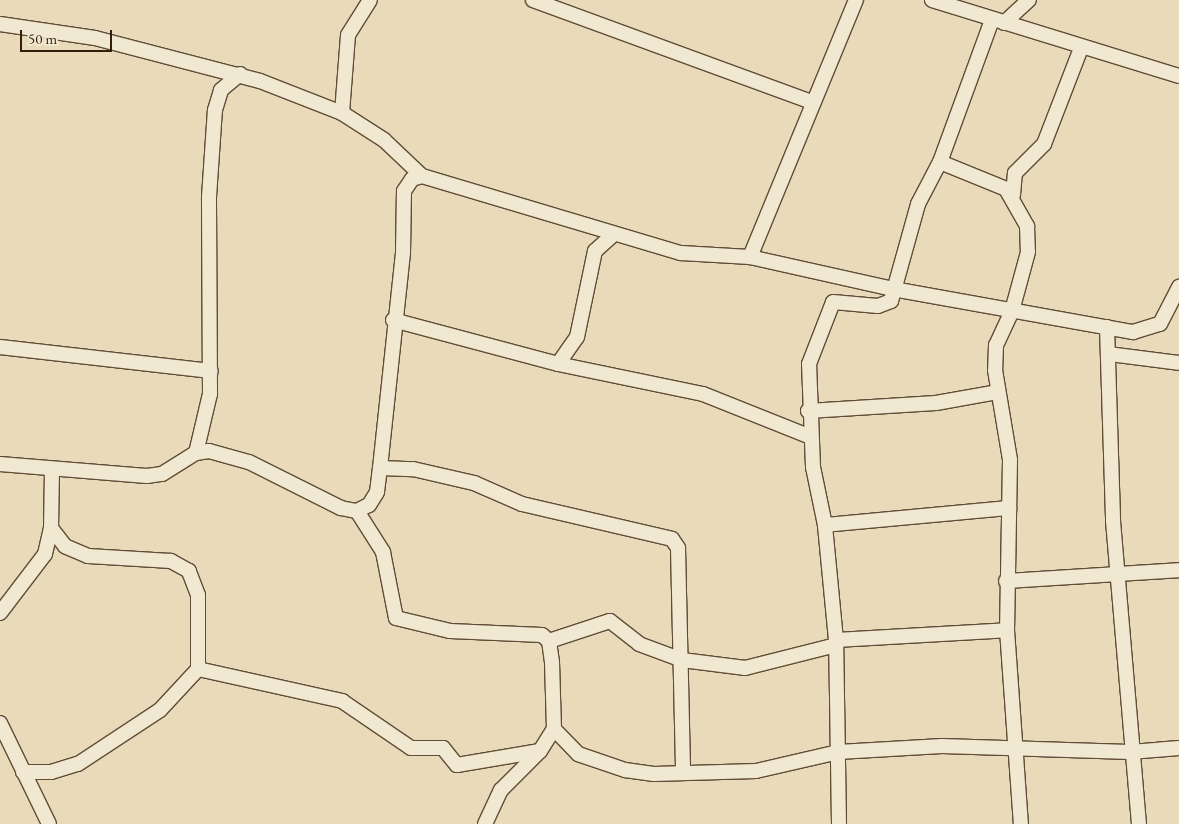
<!DOCTYPE html>
<style>
body{margin:0}
#map{position:relative;width:1179px;height:824px;overflow:hidden;background:#e9dbb9;font-family:"EB Garamond",serif}
div>[style]{position:absolute}
.roads{filter:drop-shadow(1px 0 #614c37) drop-shadow(-1px 0 #614c37) drop-shadow(0 1px #614c37) drop-shadow(0 -1px #614c37)}
.street>*{height:14px;margin:-7px;padding:0 7px;transform-origin:7px;border-radius:7px;background:#f1e8d2}
span{translate:-50% -50%;white-space:nowrap;text-align:center;line-height:1.15;-webkit-text-stroke:4px #f1e8d2;paint-order:stroke}
.scale{position:absolute;left:20px;top:30px;width:92px;height:22px;box-sizing:border-box;border:2px solid #341d0c;border-top:0;padding-left:6px;font-size:15px;line-height:18px;white-space:nowrap;color:#341d0c;-webkit-text-stroke:4px #f1e8d2;paint-order:stroke}
</style>
<div id="map">
<div class="roads">
<div class="street">
<i style="left:533px;top:0;width:297px;rotate:20.1deg"></i>
<i style="left:932px;top:0;width:258px;rotate:17.1deg"></i>
<i style="left:1004px;top:23px;width:34px;rotate:-43deg"></i>
<i style="left:0;top:24px;width:96px;rotate:8.4deg"></i>
<i style="left:95px;top:38px;width:171px;rotate:14.6deg"></i>
<i style="left:260px;top:81px;width:88px;rotate:21.3deg"></i>
<i style="left:342px;top:113px;width:50px;rotate:32.7deg"></i>
<i style="left:384px;top:140px;width:52px;rotate:43.5deg"></i>
<i style="left:342px;top:113px;width:78px;rotate:-85.6deg"></i>
<i style="left:348px;top:35px;width:41px;rotate:-57.8deg"></i>
<i style="left:940px;top:162px;width:71px;rotate:22.2deg"></i>
<i style="left:1006px;top:189px;width:43px;rotate:60.4deg"></i>
<i style="left:1027px;top:226px;width:26px;rotate:88deg"></i>
<i style="left:1028px;top:252px;width:61px;rotate:105.2deg"></i>
<i style="left:1012px;top:311px;width:38px;rotate:115deg"></i>
<i style="left:996px;top:345px;width:25px;rotate:92deg"></i>
<i style="left:995px;top:370px;width:91px;rotate:80.5deg"></i>
<i style="left:1010px;top:460px;width:170px;rotate:91deg"></i>
<i style="left:1007px;top:630px;width:195px;rotate:85.9deg"></i>
<i style="left:1013px;top:195px;width:22px;rotate:-85deg"></i>
<i style="left:1015px;top:173px;width:41px;rotate:-45deg"></i>
<i style="left:1044px;top:144px;width:103px;rotate:-68.9deg"></i>
<i style="left:750px;top:257px;width:278px;rotate:-67.6deg"></i>
<i style="left:393px;top:320px;width:171px;rotate:14.9deg"></i>
<i style="left:558px;top:364px;width:33px;rotate:-55deg"></i>
<i style="left:577px;top:337px;width:88px;rotate:-78.2deg"></i>
<i style="left:595px;top:251px;width:24px;rotate:-42deg"></i>
<i style="left:1107px;top:327px;width:194px;rotate:88.2deg"></i>
<i style="left:1113px;top:521px;width:304px;rotate:85.1deg"></i>
<i style="left:0;top:347px;width:212px;rotate:6.5deg"></i>
<i style="left:1109px;top:354px;width:71px;rotate:7.3deg"></i>
<i style="left:558px;top:364px;width:148px;rotate:11.7deg"></i>
<i style="left:703px;top:394px;width:116px;rotate:21.7deg"></i>
<i style="left:808px;top:411px;width:128px;rotate:-3.6deg"></i>
<i style="left:936px;top:403px;width:62px;rotate:-10.2deg"></i>
<i style="left:196px;top:453px;width:61px;rotate:-76.7deg"></i>
<i style="left:210px;top:394px;width:197px;rotate:-90.3deg"></i>
<i style="left:209px;top:197px;width:87px;rotate:-86.1deg"></i>
<i style="left:215px;top:110px;width:21px;rotate:-73deg"></i>
<i style="left:221px;top:90px;width:25px;rotate:-40deg"></i>
<i style="left:0;top:464px;width:147px;rotate:4.7deg"></i>
<i style="left:147px;top:476px;width:15px;rotate:-8deg"></i>
<i style="left:162px;top:474px;width:40px;rotate:-32deg"></i>
<i style="left:196px;top:453px;width:13px;rotate:-9deg"></i>
<i style="left:209px;top:451px;width:41px;rotate:15.4deg"></i>
<i style="left:249px;top:462px;width:103px;rotate:26.6deg"></i>
<i style="left:341px;top:508px;width:16px;rotate:11deg"></i>
<i style="left:357px;top:511px;width:13px;rotate:-27deg"></i>
<i style="left:369px;top:505px;width:15px;rotate:-58deg"></i>
<i style="left:377px;top:492px;width:24px;rotate:-83deg"></i>
<i style="left:380px;top:468px;width:216px;rotate:-83.9deg"></i>
<i style="left:403px;top:253px;width:62px;rotate:-89.1deg"></i>
<i style="left:404px;top:191px;width:14px;rotate:-56deg"></i>
<i style="left:412px;top:179px;width:10px;rotate:-17deg"></i>
<i style="left:422px;top:176px;width:270px;rotate:16.6deg"></i>
<i style="left:681px;top:253px;width:69px;rotate:3.3deg"></i>
<i style="left:750px;top:257px;width:147px;rotate:12.6deg"></i>
<i style="left:893px;top:289px;width:244px;rotate:10.2deg"></i>
<i style="left:1133px;top:332px;width:28px;rotate:-17deg"></i>
<i style="left:1160px;top:324px;width:42px;rotate:-62.8deg"></i>
<i style="left:380px;top:468px;width:33px;rotate:2deg"></i>
<i style="left:413px;top:469px;width:63px;rotate:12.9deg"></i>
<i style="left:474px;top:483px;width:52px;rotate:23.6deg"></i>
<i style="left:522px;top:504px;width:154px;rotate:13.1deg"></i>
<i style="left:672px;top:539px;width:11px;rotate:56deg"></i>
<i style="left:678px;top:548px;width:225px;rotate:88.7deg"></i>
<i style="left:357px;top:511px;width:49px;rotate:57.6deg"></i>
<i style="left:383px;top:552px;width:67px;rotate:78.9deg"></i>
<i style="left:396px;top:618px;width:56px;rotate:13.5deg"></i>
<i style="left:450px;top:631px;width:92px;rotate:2.5deg"></i>
<i style="left:542px;top:635px;width:9px;rotate:41deg"></i>
<i style="left:549px;top:641px;width:21px;rotate:82deg"></i>
<i style="left:552px;top:662px;width:67px;rotate:88.3deg"></i>
<i style="left:554px;top:729px;width:35px;rotate:46deg"></i>
<i style="left:578px;top:754px;width:50px;rotate:18.8deg"></i>
<i style="left:625px;top:770px;width:29px;rotate:8deg"></i>
<i style="left:654px;top:774px;width:102px;rotate:-1.7deg"></i>
<i style="left:756px;top:771px;width:84px;rotate:-13deg"></i>
<i style="left:838px;top:752px;width:104px;rotate:-3.3deg"></i>
<i style="left:942px;top:746px;width:188px;rotate:1.8deg"></i>
<i style="left:1130px;top:752px;width:49px;rotate:-4.7deg"></i>
<i style="left:825px;top:525px;width:185px;rotate:-5.3deg"></i>
<i style="left:1006px;top:581px;width:173px;rotate:-3.6deg"></i>
<i style="left:0;top:613px;width:74px;rotate:-52.7deg"></i>
<i style="left:45px;top:554px;width:27px;rotate:-77deg"></i>
<i style="left:836px;top:640px;width:171px;rotate:-3.3deg"></i>
<i style="left:549px;top:641px;width:64px;rotate:-18.2deg"></i>
<i style="left:610px;top:621px;width:37px;rotate:38deg"></i>
<i style="left:639px;top:644px;width:46px;rotate:20.4deg"></i>
<i style="left:682px;top:660px;width:64px;rotate:7.2deg"></i>
<i style="left:745px;top:668px;width:94px;rotate:-14.2deg"></i>
<i style="left:198px;top:669px;width:148px;rotate:12.5deg"></i>
<i style="left:342px;top:701px;width:83px;rotate:34.3deg"></i>
<i style="left:411px;top:748px;width:32px"></i>
<i style="left:443px;top:748px;width:22px;rotate:51deg"></i>
<i style="left:457px;top:765px;width:84px;rotate:-9.6deg"></i>
<i style="left:0;top:723px;width:112px;rotate:64.1deg"></i>
<i style="left:23px;top:772px;width:28px"></i>
<i style="left:51px;top:772px;width:28px;rotate:-17deg"></i>
<i style="left:78px;top:764px;width:98px;rotate:-33.4deg"></i>
<i style="left:160px;top:710px;width:56px;rotate:-47.2deg"></i>
<i style="left:198px;top:669px;width:74px;rotate:-90deg"></i>
<i style="left:198px;top:595px;width:26px;rotate:-111deg"></i>
<i style="left:189px;top:571px;width:21px;rotate:-151deg"></i>
<i style="left:171px;top:561px;width:83px;rotate:-176.6deg"></i>
<i style="left:88px;top:556px;width:25px;rotate:-157deg"></i>
<i style="left:65px;top:546px;width:23px;rotate:-128deg"></i>
<i style="left:51px;top:528px;width:58px;rotate:-89deg"></i>
<i style="left:485px;top:824px;width:38px;rotate:-65deg"></i>
<i style="left:501px;top:790px;width:55px;rotate:-45deg"></i>
<i style="left:540px;top:751px;width:26px;rotate:-58deg"></i>
<i style="left:839px;top:824px;width:184px;rotate:-90.9deg"></i>
<i style="left:836px;top:640px;width:116px;rotate:-95.5deg"></i>
<i style="left:825px;top:525px;width:59px;rotate:-101.7deg"></i>
<i style="left:813px;top:467px;width:103px;rotate:-92.2deg"></i>
<i style="left:809px;top:364px;width:66px;rotate:-68.8deg"></i>
<i style="left:833px;top:302px;width:45px;rotate:5.1deg"></i>
<i style="left:878px;top:306px;width:14px;rotate:-21deg"></i>
<i style="left:891px;top:301px;width:101px;rotate:-74.4deg"></i>
<i style="left:918px;top:204px;width:47px;rotate:-62.4deg"></i>
<i style="left:940px;top:162px;width:151px;rotate:-69.9deg"></i>
</div>
</div>
<div class="scale">50 m</div>
</div>
